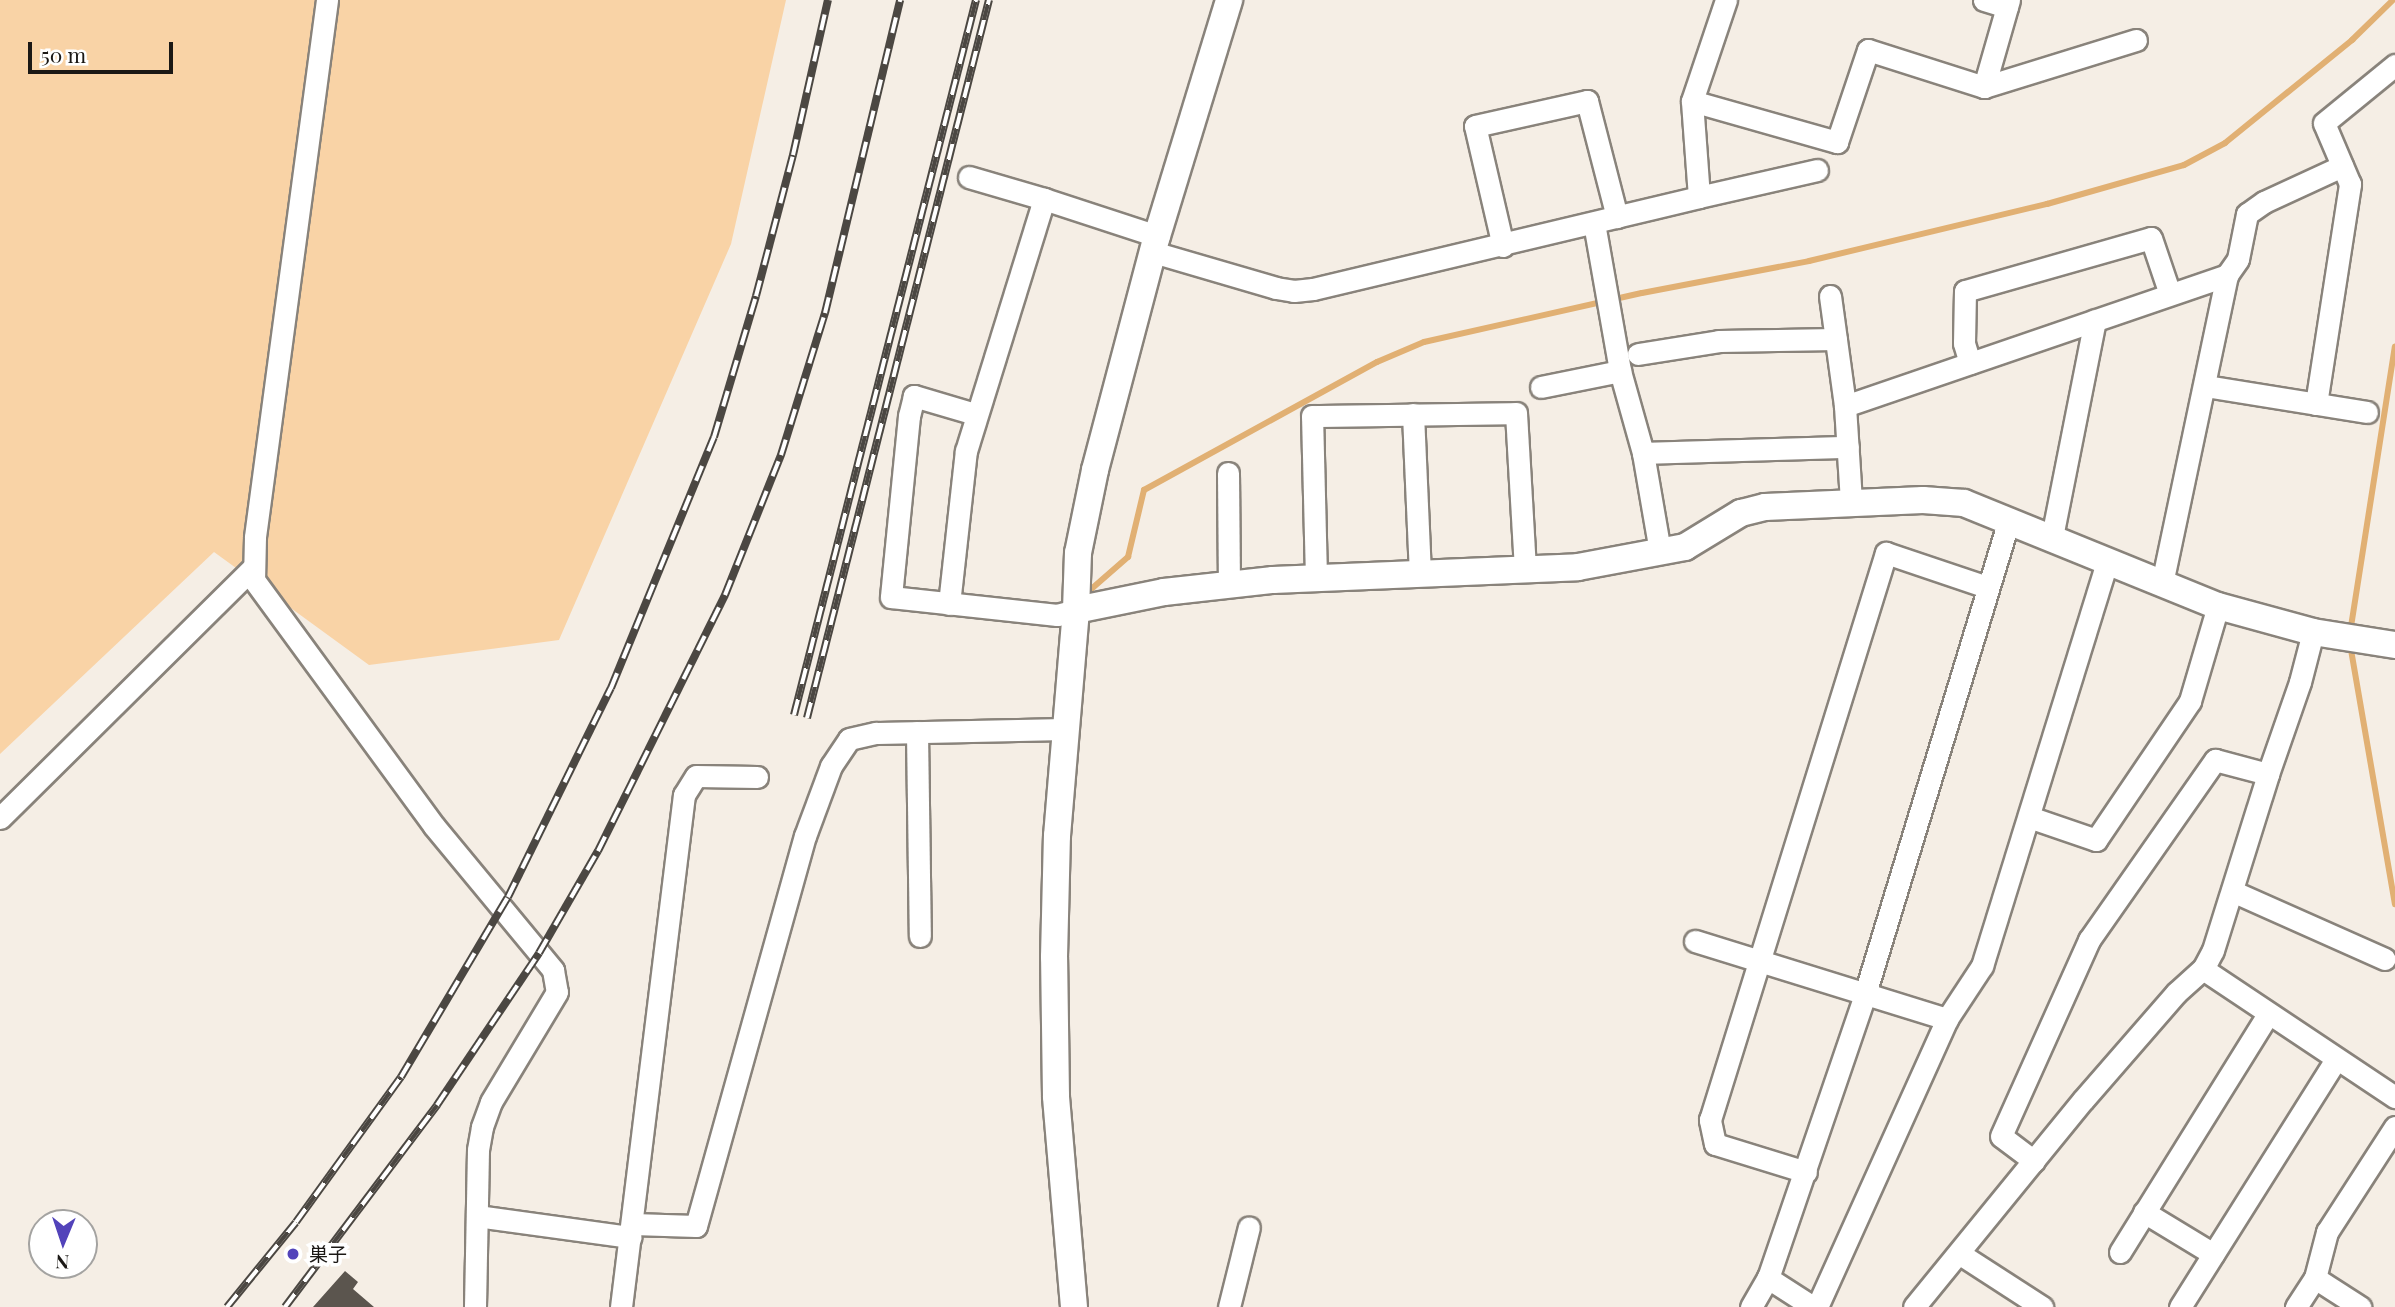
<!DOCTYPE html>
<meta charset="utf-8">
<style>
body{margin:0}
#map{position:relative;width:2395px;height:1307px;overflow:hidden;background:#f5eee5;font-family:"Playfair Display","Noto Sans JP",serif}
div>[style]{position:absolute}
.green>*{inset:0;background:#f9d3a6}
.stream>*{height:6px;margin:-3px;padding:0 3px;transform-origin:3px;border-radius:3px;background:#e1b073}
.building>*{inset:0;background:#5b554e}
.roads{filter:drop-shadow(2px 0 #89837b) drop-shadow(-2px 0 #89837b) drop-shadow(0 2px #89837b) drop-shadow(0 -2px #89837b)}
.minor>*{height:21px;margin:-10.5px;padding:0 10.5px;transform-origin:10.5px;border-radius:10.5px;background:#fff}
.tertiary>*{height:26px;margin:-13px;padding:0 13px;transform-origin:13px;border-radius:13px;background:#fff}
.rail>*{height:8px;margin-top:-4px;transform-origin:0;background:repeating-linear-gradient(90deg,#fff 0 16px,#4b4742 0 32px);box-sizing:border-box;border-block:2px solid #4b4742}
.dots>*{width:19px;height:19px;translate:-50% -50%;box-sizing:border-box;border:4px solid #fff;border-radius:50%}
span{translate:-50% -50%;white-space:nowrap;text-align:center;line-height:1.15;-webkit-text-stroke:7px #fff;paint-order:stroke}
.poi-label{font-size:19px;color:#1b1815}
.left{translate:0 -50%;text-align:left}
.north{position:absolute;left:28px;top:1209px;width:70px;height:70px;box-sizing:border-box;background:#fff;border:2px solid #a4a3a1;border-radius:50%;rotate:182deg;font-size:19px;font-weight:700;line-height:28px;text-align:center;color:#1b1815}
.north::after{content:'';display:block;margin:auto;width:24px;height:32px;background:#5243ba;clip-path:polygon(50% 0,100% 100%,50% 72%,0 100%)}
.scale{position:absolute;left:28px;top:42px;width:145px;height:32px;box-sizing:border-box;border:4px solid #1b1815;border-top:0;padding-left:9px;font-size:21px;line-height:24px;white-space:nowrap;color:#1b1815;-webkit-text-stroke:5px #fff;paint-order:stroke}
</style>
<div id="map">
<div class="green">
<i style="clip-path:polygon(0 0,786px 0,731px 244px,559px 640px,369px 665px,214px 552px,0 754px)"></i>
</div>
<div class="stream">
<i style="left:1089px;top:591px;width:52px;rotate:-41.1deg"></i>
<i style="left:1128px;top:557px;width:69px;rotate:-76.6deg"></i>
<i style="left:1144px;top:490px;width:266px;rotate:-28.8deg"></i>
<i style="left:1377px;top:362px;width:51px;rotate:-23.1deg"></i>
<i style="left:1424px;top:342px;width:223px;rotate:-12.7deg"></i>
<i style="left:1642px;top:293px;width:170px;rotate:-10.8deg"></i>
<i style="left:1809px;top:261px;width:245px;rotate:-13.5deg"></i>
<i style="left:2047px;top:204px;width:142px;rotate:-15.9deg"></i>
<i style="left:2184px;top:165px;width:47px;rotate:-28.2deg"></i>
<i style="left:2225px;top:143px;width:164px;rotate:-39deg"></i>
<i style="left:2352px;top:40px;width:57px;rotate:-44.3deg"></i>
<i style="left:2350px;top:633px;width:290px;rotate:-81.1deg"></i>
<i style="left:2350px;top:644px;width:264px;rotate:80.2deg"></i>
</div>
<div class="building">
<i style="clip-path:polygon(345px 1271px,358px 1282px,353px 1289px,374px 1307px,313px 1307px)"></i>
</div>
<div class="roads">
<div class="minor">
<i style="left:327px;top:0;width:542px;rotate:97.64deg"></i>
<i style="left:255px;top:537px;width:43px;rotate:91.3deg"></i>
<i style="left:254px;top:580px;width:305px;rotate:53.8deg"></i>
<i style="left:434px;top:826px;width:187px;rotate:50.4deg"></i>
<i style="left:553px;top:970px;width:22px;rotate:80deg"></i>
<i style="left:557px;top:992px;width:128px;rotate:121deg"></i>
<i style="left:491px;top:1102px;width:27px;rotate:110deg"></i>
<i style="left:482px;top:1127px;width:23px;rotate:100deg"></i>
<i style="left:478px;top:1150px;width:157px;rotate:91.1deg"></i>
<i style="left:1984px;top:0;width:24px;rotate:17deg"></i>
<i style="left:1984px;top:87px;width:91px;rotate:-74deg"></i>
<i style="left:1692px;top:101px;width:107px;rotate:-71.4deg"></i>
<i style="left:969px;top:177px;width:78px;rotate:16.3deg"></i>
<i style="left:1699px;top:197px;width:121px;rotate:-12.9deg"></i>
<i style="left:1594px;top:223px;width:150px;rotate:80deg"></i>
<i style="left:1620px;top:371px;width:85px;rotate:74.3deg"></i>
<i style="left:1643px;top:453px;width:99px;rotate:80.2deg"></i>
<i style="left:1503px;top:246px;width:123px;rotate:-103.1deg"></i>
<i style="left:1475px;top:126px;width:115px;rotate:-12.6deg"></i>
<i style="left:1587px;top:101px;width:120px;rotate:75.5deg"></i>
<i style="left:1153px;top:252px;width:128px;rotate:16.3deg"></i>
<i style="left:1276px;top:288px;width:18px;rotate:9deg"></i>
<i style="left:1294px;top:291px;width:19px;rotate:-6deg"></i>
<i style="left:1313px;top:289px;width:397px;rotate:-13.4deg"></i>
<i style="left:1699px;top:197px;width:96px;rotate:-94.2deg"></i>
<i style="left:1692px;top:101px;width:151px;rotate:15.8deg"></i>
<i style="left:1837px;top:142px;width:97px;rotate:-71.4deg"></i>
<i style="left:1868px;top:50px;width:122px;rotate:17.7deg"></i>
<i style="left:1984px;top:87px;width:159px;rotate:-17.2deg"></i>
<i style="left:2227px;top:275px;width:19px;rotate:-55deg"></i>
<i style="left:2238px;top:259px;width:46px;rotate:-78.7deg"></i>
<i style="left:2247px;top:214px;width:21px;rotate:-35deg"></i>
<i style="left:2264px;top:202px;width:86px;rotate:-24.8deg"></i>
<i style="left:1830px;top:296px;width:111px;rotate:82.2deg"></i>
<i style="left:1845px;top:406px;width:95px;rotate:86.4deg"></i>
<i style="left:1638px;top:354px;width:82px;rotate:-9.1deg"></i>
<i style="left:1719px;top:341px;width:117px;rotate:-1deg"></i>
<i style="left:1970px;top:363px;width:21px;rotate:-107deg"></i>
<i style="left:1964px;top:343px;width:52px;rotate:-88.9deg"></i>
<i style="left:1965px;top:291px;width:193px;rotate:-15.9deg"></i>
<i style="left:2151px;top:238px;width:59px;rotate:71.3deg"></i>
<i style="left:2206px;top:386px;width:163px;rotate:9.2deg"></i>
<i style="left:1541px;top:387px;width:81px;rotate:-11.4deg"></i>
<i style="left:2316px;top:404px;width:223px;rotate:-81.2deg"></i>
<i style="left:2350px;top:184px;width:66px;rotate:-113.1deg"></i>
<i style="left:2324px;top:123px;width:92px;rotate:-39.2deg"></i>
<i style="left:1845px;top:406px;width:404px;rotate:-18.9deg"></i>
<i style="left:2227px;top:275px;width:316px;rotate:101.9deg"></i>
<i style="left:975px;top:414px;width:64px;rotate:-163.6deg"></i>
<i style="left:914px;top:396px;width:21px;rotate:104deg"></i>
<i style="left:909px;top:416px;width:182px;rotate:95.7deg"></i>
<i style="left:891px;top:597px;width:167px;rotate:6.2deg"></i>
<i style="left:1057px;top:615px;width:20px;rotate:-15deg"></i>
<i style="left:1413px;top:414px;width:159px;rotate:87.5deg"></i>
<i style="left:1643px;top:453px;width:205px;rotate:-1.7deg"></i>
<i style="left:1228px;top:473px;width:112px;rotate:89.5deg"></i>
<i style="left:2052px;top:537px;width:221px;rotate:-78.8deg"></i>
<i style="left:1316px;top:578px;width:162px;rotate:-91.4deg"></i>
<i style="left:1312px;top:416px;width:204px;rotate:-0.8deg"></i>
<i style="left:1516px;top:413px;width:157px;rotate:86.7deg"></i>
<i style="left:949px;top:604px;width:154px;rotate:-83.7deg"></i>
<i style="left:966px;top:451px;width:264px;rotate:-72.8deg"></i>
<i style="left:1044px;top:199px;width:119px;rotate:18.1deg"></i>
<i style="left:917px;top:732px;width:204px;rotate:89.2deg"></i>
<i style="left:2029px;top:817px;width:71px;rotate:18.9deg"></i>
<i style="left:2096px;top:840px;width:168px;rotate:-55.9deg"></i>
<i style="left:2190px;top:701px;width:99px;rotate:-73.6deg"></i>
<i style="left:0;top:818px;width:357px;rotate:-44.7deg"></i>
<i style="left:2232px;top:891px;width:167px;rotate:24deg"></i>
<i style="left:1695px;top:941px;width:264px;rotate:17.2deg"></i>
<i style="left:2203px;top:969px;width:231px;rotate:33.7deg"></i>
<i style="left:2034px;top:1161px;width:41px;rotate:-142.9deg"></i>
<i style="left:2001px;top:1136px;width:215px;rotate:-65.8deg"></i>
<i style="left:2089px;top:940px;width:220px;rotate:-55deg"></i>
<i style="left:2215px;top:760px;width:55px;rotate:14.8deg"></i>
<i style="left:1806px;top:1172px;width:95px;rotate:-162.9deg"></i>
<i style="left:1715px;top:1144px;width:25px;rotate:-102deg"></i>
<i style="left:1710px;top:1120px;width:594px;rotate:-72.76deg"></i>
<i style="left:1886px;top:553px;width:107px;rotate:18.6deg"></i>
<i style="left:2144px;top:1212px;width:81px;rotate:31.3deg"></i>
<i style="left:477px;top:1216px;width:155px;rotate:7.8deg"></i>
<i style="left:633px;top:1224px;width:63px;rotate:1.8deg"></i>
<i style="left:696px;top:1226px;width:405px;rotate:-74.4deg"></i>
<i style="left:805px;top:836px;width:75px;rotate:-69.6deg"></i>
<i style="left:831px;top:766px;width:32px;rotate:-56deg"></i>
<i style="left:849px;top:739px;width:28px;rotate:-13deg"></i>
<i style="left:876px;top:733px;width:190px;rotate:-1.2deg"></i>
<i style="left:2120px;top:1252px;width:280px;rotate:-58.1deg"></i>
<i style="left:1960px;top:1254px;width:98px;rotate:32.9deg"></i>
<i style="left:2315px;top:1278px;width:54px;rotate:32.8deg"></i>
<i style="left:621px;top:1307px;width:516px;rotate:-82.99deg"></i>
<i style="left:684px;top:795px;width:22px;rotate:-58deg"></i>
<i style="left:696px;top:776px;width:61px;rotate:0.9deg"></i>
<i style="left:1229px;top:1307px;width:82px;rotate:-76deg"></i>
<i style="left:1751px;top:1307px;width:34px;rotate:-60deg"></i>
<i style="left:1813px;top:1307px;width:54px;rotate:-147.2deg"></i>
<i style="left:1768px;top:1278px;width:300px;rotate:-71.1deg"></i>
<i style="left:1865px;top:994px;width:495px;rotate:-73.1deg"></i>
<i style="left:1817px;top:1307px;width:316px;rotate:-65.7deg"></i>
<i style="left:1947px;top:1019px;width:64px;rotate:-56.6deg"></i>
<i style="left:1982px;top:966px;width:425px;rotate:-72.8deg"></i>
<i style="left:1914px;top:1307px;width:267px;rotate:-50.8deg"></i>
<i style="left:2083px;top:1100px;width:142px;rotate:-49deg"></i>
<i style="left:2176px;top:993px;width:36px;rotate:-42deg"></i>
<i style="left:2203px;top:969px;width:21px;rotate:-62deg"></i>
<i style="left:2213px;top:950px;width:184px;rotate:-72.6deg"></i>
<i style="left:2268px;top:774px;width:97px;rotate:-70.8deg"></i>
<i style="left:2300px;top:682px;width:52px;rotate:-75.4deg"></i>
<i style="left:2180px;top:1307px;width:293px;rotate:-57.8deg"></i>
<i style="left:2296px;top:1307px;width:35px;rotate:-57deg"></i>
<i style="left:2315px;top:1278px;width:48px;rotate:-75.4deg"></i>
<i style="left:2327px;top:1232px;width:125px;rotate:-57.1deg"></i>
</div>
<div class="tertiary">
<i style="left:1076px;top:610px;width:90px;rotate:-11.6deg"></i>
<i style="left:1164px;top:592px;width:110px;rotate:-6.3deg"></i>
<i style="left:1273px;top:580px;width:305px;rotate:-2.4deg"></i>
<i style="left:1578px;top:567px;width:109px;rotate:-10.6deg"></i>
<i style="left:1685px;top:547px;width:66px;rotate:-31.3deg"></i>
<i style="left:1741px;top:513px;width:25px;rotate:-14deg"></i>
<i style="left:1765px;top:507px;width:158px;rotate:-2.5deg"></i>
<i style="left:1923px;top:500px;width:41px;rotate:4.2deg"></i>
<i style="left:1964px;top:503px;width:274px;rotate:22.1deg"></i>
<i style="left:2218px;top:606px;width:98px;rotate:15.3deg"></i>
<i style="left:2313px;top:632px;width:83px;rotate:9deg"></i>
<i style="left:1074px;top:1307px;width:212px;rotate:-94.9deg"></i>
<i style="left:1056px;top:1096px;width:139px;rotate:-90.8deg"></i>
<i style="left:1054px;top:957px;width:121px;rotate:-88.6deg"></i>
<i style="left:1057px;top:836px;width:227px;rotate:-85.2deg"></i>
<i style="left:1076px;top:610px;width:57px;rotate:-88deg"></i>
<i style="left:1078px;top:553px;width:85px;rotate:-78.4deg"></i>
<i style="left:1095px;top:470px;width:242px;rotate:-75.2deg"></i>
<i style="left:1157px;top:236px;width:247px;rotate:-73deg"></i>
</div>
</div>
<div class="rail">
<i style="left:794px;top:715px;width:738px;rotate:-75.72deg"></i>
<i style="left:807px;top:718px;width:741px;rotate:-75.78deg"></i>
<i style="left:227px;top:1307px;width:109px;rotate:-50.9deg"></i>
<i style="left:296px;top:1222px;width:179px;rotate:-54.1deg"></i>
<i style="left:401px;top:1077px;width:209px;rotate:-59.3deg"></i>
<i style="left:508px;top:897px;width:233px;rotate:-63.8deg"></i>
<i style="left:611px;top:688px;width:271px;rotate:-67.7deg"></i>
<i style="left:714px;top:437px;width:147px;rotate:-73.4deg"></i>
<i style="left:756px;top:296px;width:146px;rotate:-75.3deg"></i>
<i style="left:793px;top:155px;width:159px;rotate:-77.3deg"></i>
<i style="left:285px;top:1307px;width:253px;rotate:-53deg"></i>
<i style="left:437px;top:1105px;width:183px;rotate:-56.1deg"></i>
<i style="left:539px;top:953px;width:118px;rotate:-60deg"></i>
<i style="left:598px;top:851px;width:286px;rotate:-63.6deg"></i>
<i style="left:725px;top:595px;width:151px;rotate:-68.2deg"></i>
<i style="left:781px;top:455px;width:149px;rotate:-72.8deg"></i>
<i style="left:825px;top:313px;width:322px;rotate:-76.5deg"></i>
</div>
<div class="dots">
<i style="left:293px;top:1254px;background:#5243ba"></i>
</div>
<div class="poi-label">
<span class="left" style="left:309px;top:1254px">巣子</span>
</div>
<div class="north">N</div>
<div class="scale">50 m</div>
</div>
